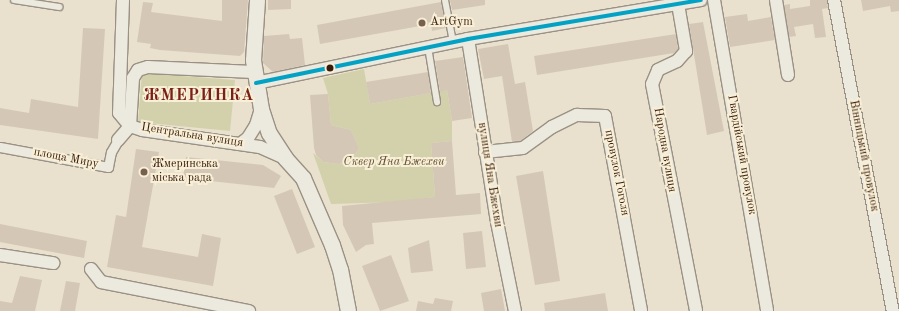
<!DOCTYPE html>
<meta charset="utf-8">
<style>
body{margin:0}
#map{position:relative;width:899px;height:311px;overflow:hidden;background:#e9e1cd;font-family:"Old Standard TT",serif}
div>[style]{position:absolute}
.green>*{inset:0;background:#d2d1ab}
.building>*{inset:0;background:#d4c7b6}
.roads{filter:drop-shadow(1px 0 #9a9184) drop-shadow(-1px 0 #9a9184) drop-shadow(0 1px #9a9184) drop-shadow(0 -1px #9a9184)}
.service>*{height:6px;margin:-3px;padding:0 3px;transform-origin:3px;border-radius:3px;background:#ece9df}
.pedestrian>*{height:9px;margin:-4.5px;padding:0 4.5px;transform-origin:4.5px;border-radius:4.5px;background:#ece9df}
.minor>*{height:12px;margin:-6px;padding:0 6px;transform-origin:6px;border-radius:6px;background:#ece9df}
.tertiary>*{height:15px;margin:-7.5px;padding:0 7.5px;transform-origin:7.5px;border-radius:7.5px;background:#ece9df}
.bus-1>*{height:4px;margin:-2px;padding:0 2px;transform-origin:2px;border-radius:2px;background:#03a2c4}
.dots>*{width:11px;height:11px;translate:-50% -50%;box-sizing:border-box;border:2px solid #f8efd7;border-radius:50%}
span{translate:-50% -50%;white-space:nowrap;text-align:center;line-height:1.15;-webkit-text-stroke:4px #f8efd7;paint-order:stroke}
.poi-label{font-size:12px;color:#391b0b}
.left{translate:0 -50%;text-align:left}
.street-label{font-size:12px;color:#391b0b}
.park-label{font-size:12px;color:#624e33;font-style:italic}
.district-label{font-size:16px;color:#7a1f14;font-weight:700;letter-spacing:1px}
</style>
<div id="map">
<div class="green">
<i style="clip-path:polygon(364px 69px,370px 104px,447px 90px,452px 121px,452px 141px,431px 143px,435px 197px,396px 202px,331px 204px,313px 153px,323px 162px,339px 164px,351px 161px,359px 148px,351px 130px,331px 125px,328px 94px,323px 78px)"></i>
<i style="clip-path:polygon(142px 73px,235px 80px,230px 131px,138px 122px)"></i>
</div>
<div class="building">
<i style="clip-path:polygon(222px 0,248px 0,244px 52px,240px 56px,160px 50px,150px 48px,151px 44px,137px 42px,143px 2px,153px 3px,151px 12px,222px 21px)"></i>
<i style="clip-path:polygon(268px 0,291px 0,291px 9px,268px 10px)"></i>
<i style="clip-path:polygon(450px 0,485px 0,485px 5px,452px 10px)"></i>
<i style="clip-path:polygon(810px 0,827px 0,828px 8px,822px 9px,826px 37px,815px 38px,813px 24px,794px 27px,796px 36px,789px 37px,784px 5px,790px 4px,790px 9px,810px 6px)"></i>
<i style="clip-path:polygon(861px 0,899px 0,899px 11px,891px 12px,890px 6px,863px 11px)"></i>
<i style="clip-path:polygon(441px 2px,446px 28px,432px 31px,431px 24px,320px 44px,317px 25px)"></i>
<i style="clip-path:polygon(747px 14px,748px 21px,771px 17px,775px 40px,730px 47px,725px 17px)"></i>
<i style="clip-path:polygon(703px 22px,724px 131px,707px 135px,689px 24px)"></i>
<i style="clip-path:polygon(83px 28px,105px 29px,98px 139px,0 125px,0 108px,29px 113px,31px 99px,78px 107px)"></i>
<i style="clip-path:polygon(289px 34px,290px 39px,302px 38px,305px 65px,273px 72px,263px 63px,264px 36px)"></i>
<i style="clip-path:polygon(676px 34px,678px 49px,674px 53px,537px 75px,534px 56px)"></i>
<i style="clip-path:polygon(508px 44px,515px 84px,525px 82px,533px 131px,520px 141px,512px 142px,502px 76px,484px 79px,478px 49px)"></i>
<i style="clip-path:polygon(463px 57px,472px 118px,452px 121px,447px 90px,440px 92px,435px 61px)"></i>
<i style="clip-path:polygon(428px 72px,431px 93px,370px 104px,366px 82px)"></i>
<i style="clip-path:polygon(328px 94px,331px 125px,351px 130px,359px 148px,351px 161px,339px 164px,323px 162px,316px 155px,314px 148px,310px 95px)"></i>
<i style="clip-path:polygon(452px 141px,456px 195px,480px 193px,481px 214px,372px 223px,374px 244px,366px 245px,356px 252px,343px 225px,342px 206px,435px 197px,431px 143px)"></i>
<i style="clip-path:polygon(136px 149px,159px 152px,142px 247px,198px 257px,202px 234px,221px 238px,213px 286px,107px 267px,116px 215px,126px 217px)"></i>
<i style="clip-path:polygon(186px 157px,263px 165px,281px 176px,274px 188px,183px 178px)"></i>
<i style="clip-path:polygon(543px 171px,560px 281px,535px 285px,516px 176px)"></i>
<i style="clip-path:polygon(292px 189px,315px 247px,297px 254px,274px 196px)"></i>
<i style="clip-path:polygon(0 224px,87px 241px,84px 258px,0 242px)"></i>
<i style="clip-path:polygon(482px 231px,486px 267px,466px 269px,463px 233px)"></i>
<i style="clip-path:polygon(429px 240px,433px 271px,411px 273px,408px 248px)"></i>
<i style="clip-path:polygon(391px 255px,409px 301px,380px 311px,362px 266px)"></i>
<i style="clip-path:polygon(20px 276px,42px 280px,35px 311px,0 311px,0 301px,12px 303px)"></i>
<i style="clip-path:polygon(66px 281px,80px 283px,75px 311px,60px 311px)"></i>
<i style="clip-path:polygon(501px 289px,505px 311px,484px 311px,481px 293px)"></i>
<i style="clip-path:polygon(605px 293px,608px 311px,545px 311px,544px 303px)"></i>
<i style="clip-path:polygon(435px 298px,453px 301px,451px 311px,416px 311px,418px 301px,433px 304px)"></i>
</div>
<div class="roads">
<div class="service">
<i style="left:14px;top:0;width:46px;rotate:8.8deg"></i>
<i style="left:445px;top:0;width:43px;rotate:79.2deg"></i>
<i style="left:428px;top:47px;width:56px;rotate:80.7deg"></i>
</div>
<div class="pedestrian">
<i style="left:0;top:147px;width:110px;rotate:10.5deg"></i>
<i style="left:108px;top:167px;width:15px;rotate:-79deg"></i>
<i style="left:111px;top:152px;width:14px;rotate:-60deg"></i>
</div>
<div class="minor">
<i style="left:123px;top:0;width:113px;rotate:92deg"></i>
<i style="left:119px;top:113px;width:17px;rotate:50deg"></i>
<i style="left:130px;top:126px;width:13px;rotate:18deg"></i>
<i style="left:142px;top:130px;width:119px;rotate:8.2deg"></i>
<i style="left:260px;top:147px;width:27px;rotate:24deg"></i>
<i style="left:714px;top:0;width:315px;rotate:80.3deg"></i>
<i style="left:776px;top:0;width:76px;rotate:80.9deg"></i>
<i style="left:834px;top:0;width:317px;rotate:79.3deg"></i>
<i style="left:678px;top:4px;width:48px;rotate:80.3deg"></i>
<i style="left:686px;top:51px;width:13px;rotate:132deg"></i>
<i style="left:677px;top:61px;width:21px;rotate:155deg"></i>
<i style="left:658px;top:70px;width:15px;rotate:113deg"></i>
<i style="left:652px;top:84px;width:231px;rotate:79deg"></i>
<i style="left:468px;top:39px;width:185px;rotate:81deg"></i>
<i style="left:497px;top:222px;width:91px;rotate:78.6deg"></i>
<i style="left:256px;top:83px;width:217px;rotate:-11.7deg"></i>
<i style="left:468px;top:39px;width:236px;rotate:-9.5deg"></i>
<i style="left:118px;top:140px;width:18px;rotate:-49deg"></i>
<i style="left:130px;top:126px;width:48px;rotate:-86.4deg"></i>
<i style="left:133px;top:78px;width:9px;rotate:-58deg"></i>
<i style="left:138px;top:70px;width:10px;rotate:-17deg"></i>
<i style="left:148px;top:67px;width:105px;rotate:2.7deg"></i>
<i style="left:240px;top:144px;width:10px;rotate:-37deg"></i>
<i style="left:248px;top:138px;width:15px;rotate:-58deg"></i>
<i style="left:256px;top:125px;width:17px;rotate:-73deg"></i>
<i style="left:485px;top:152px;width:38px;rotate:-6deg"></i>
<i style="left:523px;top:148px;width:36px;rotate:-36deg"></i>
<i style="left:552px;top:127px;width:28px;rotate:-26deg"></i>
<i style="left:577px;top:115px;width:28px;rotate:2deg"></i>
<i style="left:605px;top:116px;width:198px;rotate:79.5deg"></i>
<i style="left:0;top:255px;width:54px;rotate:8.6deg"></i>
<i style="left:91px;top:269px;width:16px;rotate:52deg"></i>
<i style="left:101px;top:282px;width:151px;rotate:11.1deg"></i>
</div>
<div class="tertiary">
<i style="left:257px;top:0;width:60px;rotate:93.8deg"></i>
<i style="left:253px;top:60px;width:50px;rotate:80.7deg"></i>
<i style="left:261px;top:109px;width:25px;rotate:72deg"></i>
<i style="left:269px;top:133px;width:30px;rotate:57deg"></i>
<i style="left:285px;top:158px;width:27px;rotate:48deg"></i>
<i style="left:303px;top:178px;width:73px;rotate:66.6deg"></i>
<i style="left:332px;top:245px;width:25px;rotate:72deg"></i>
<i style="left:340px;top:269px;width:43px;rotate:79.2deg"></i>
</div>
</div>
<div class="bus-1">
<i style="left:256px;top:83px;width:217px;rotate:-11.7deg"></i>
<i style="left:468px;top:39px;width:236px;rotate:-9.5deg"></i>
</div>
<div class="dots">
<i style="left:422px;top:23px;background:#77604f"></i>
<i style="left:330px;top:68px;background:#391b0b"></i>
<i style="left:144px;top:172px;background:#77604f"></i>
</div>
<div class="poi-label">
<span class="left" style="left:430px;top:23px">ArtGym</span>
<span class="left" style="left:152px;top:172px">Жмеринська<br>міська рада</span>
</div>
<div class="street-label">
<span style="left:192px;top:136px;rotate:9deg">Центральна вулиця</span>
<span style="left:664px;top:150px;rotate:80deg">Народна вулиця</span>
<span style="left:741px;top:155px;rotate:80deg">Гвардійський провулок</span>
<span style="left:863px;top:156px;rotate:79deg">Вінницький провулок</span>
<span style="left:66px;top:159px;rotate:11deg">площа Миру</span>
<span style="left:616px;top:173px;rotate:79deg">провулок Гоголя</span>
<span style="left:489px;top:175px;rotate:81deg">вулиця Яна Бжехви</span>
</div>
<div class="park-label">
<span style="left:394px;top:163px">Сквер Яна Бжехви</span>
</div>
<div class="district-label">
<span style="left:199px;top:96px">ЖМЕРИНКА</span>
</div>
</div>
